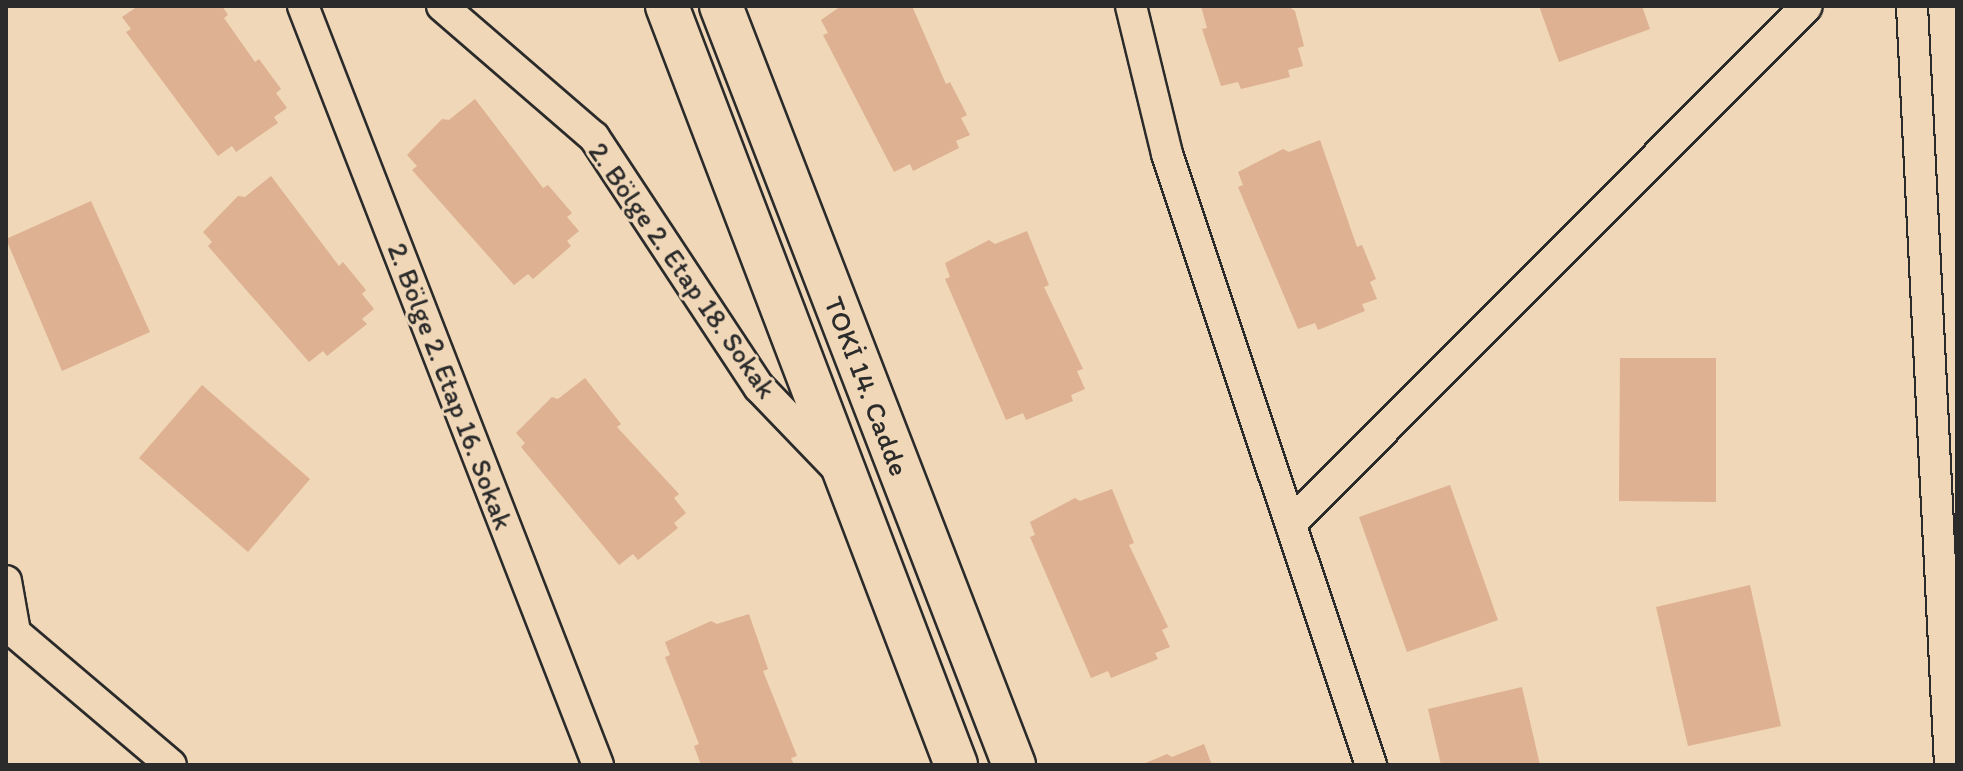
<!DOCTYPE html>
<meta charset="utf-8">
<style>
body{margin:0}
#map{position:relative;width:1963px;height:771px;overflow:hidden;background:#f0d7b7;font-family:Itim,sans-serif}
div>[style]{position:absolute}
.building>*{inset:0;background:#ddb191}
.roads{filter:drop-shadow(2px 0 #2b2b2b) drop-shadow(-2px 0 #2b2b2b) drop-shadow(0 2px #2b2b2b) drop-shadow(0 -2px #2b2b2b)}
.minor>*{height:30px;margin:-15px;padding:0 15px;transform-origin:15px;border-radius:15px;background:#f0d7b7}
.secondary>*{height:42px;margin:-21px;padding:0 21px;transform-origin:21px;border-radius:21px;background:#f0d7b7}
span{translate:-50% -50%;white-space:nowrap;text-align:center;line-height:1.15;-webkit-text-stroke:6px #f0d7b7;paint-order:stroke}
.street-label{font-size:28px;color:#2b2b2b}
.frame{position:absolute;inset:0;border:8px solid #2b2b2b;pointer-events:none}
</style>
<div id="map">
<div class="building">
<i style="clip-path:polygon(138px 6px,222px 6px,228px 15px,224px 18px,255px 62px,259px 59px,281px 89px,276px 93px,287px 108px,274px 117px,278px 123px,236px 152px,232px 146px,218px 156px,126px 32px,131px 29px,122px 17px)"></i>
<i style="clip-path:polygon(841px 6px,912px 6px,946px 84px,950px 82px,967px 115px,961px 118px,970px 135px,956px 141px,959px 148px,913px 171px,910px 164px,894px 172px,823px 35px,828px 33px,821px 20px)"></i>
<i style="clip-path:polygon(1201px 6px,1288px 6px,1295px 11px,1304px 46px,1298px 48px,1303px 66px,1288px 70px,1290px 77px,1241px 89px,1238px 82px,1221px 86px,1202px 29px,1207px 28px)"></i>
<i style="clip-path:polygon(1539px 6px,1642px 6px,1650px 29px,1559px 62px)"></i>
<i style="clip-path:polygon(475px 99px,543px 188px,548px 185px,572px 213px,567px 217px,579px 231px,567px 241px,571px 246px,533px 279px,528px 274px,514px 285px,412px 170px,417px 166px,407px 155px,442px 119px,449px 120px)"></i>
<i style="clip-path:polygon(1320px 140px,1357px 247px,1362px 245px,1376px 279px,1370px 282px,1377px 299px,1362px 304px,1365px 311px,1318px 330px,1315px 323px,1298px 329px,1238px 187px,1243px 185px,1238px 172px,1283px 149px,1289px 152px)"></i>
<i style="clip-path:polygon(271px 176px,339px 266px,343px 262px,366px 290px,362px 294px,374px 309px,362px 319px,367px 324px,327px 356px,323px 351px,309px 362px,208px 246px,212px 242px,203px 232px,238px 196px,245px 197px)"></i>
<i style="clip-path:polygon(91px 201px,150px 332px,62px 371px,6px 239px)"></i>
<i style="clip-path:polygon(1027px 231px,1049px 285px,1044px 287px,1083px 369px,1077px 371px,1085px 389px,1071px 395px,1073px 401px,1026px 420px,1023px 413px,1006px 420px,945px 279px,950px 277px,945px 263px,989px 240px,995px 244px)"></i>
<i style="clip-path:polygon(1620px 358px,1716px 358px,1716px 502px,1619px 501px)"></i>
<i style="clip-path:polygon(585px 378px,621px 424px,617px 427px,679px 494px,674px 498px,686px 513px,674px 523px,678px 528px,638px 560px,633px 554px,619px 565px,521px 447px,525px 443px,516px 433px,552px 397px,558px 399px)"></i>
<i style="clip-path:polygon(202px 385px,310px 479px,248px 552px,139px 458px)"></i>
<i style="clip-path:polygon(1450px 485px,1498px 620px,1407px 652px,1359px 517px)"></i>
<i style="clip-path:polygon(1112px 489px,1134px 543px,1129px 545px,1168px 627px,1162px 630px,1170px 647px,1155px 653px,1158px 659px,1111px 678px,1108px 671px,1091px 678px,1030px 537px,1035px 535px,1030px 522px,1075px 498px,1080px 501px)"></i>
<i style="clip-path:polygon(1750px 585px,1781px 726px,1688px 746px,1656px 607px)"></i>
<i style="clip-path:polygon(749px 614px,768px 669px,763px 671px,797px 756px,791px 758px,794px 765px,701px 765px,694px 746px,699px 744px,665px 657px,670px 655px,665px 642px,711px 621px,717px 624px)"></i>
<i style="clip-path:polygon(1522px 687px,1540px 765px,1441px 765px,1428px 709px)"></i>
<i style="clip-path:polygon(1204px 744px,1212px 765px,1141px 765px,1167px 754px,1172px 757px)"></i>
</div>
<div class="roads">
<div class="minor">
<i style="left:303px;top:6px;width:814px;rotate:68.76deg"></i>
<i style="left:442px;top:6px;width:201px;rotate:40.8deg"></i>
<i style="left:594px;top:137px;width:300px;rotate:56.6deg"></i>
<i style="left:759px;top:387px;width:111px;rotate:46.1deg"></i>
<i style="left:1131px;top:6px;width:152px;rotate:76.3deg"></i>
<i style="left:1167px;top:154px;width:644px;rotate:71.54deg"></i>
<i style="left:1912px;top:6px;width:760px;rotate:87.13deg"></i>
<i style="left:1291px;top:523px;width:730px;rotate:-45.06deg"></i>
<i style="left:6px;top:581px;width:52px;rotate:80deg"></i>
<i style="left:6px;top:625px;width:216px;rotate:40.3deg"></i>
</div>
<div class="secondary">
<i style="left:667px;top:6px;width:812px;rotate:69.15deg"></i>
<i style="left:721px;top:6px;width:814px;rotate:68.89deg"></i>
</div>
</div>
<div class="street-label">
<span style="left:683px;top:270px;rotate:55deg">2. Bölge 2. Etap 18. Sokak</span>
<span style="left:451px;top:386px;rotate:69deg">2. Bölge 2. Etap 16. Sokak</span>
<span style="left:867px;top:386px;rotate:69deg">TOKİ 14. Cadde</span>
</div>
<div class="frame"></div>
</div>
